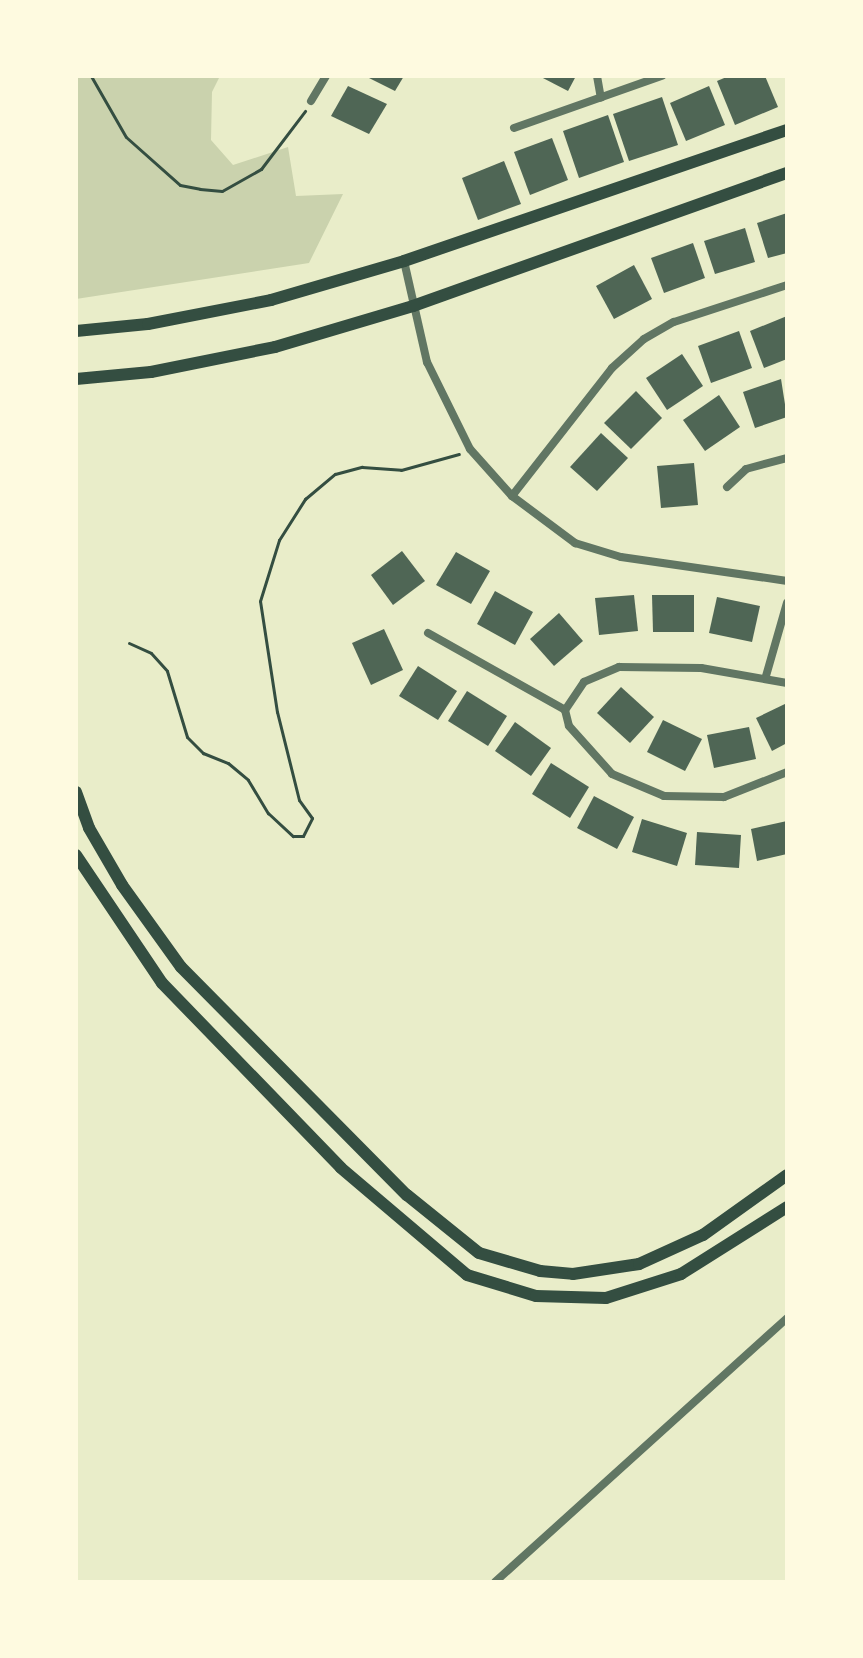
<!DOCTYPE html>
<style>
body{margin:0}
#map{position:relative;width:863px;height:1658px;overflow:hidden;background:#e9edc9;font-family:"Work Sans",sans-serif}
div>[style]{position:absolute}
.green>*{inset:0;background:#cad2ad}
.building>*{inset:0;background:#4f6655}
.path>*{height:3px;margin:-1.5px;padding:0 1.5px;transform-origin:1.5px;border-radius:1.5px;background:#344e41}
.minor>*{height:8px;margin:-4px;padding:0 4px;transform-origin:4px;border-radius:4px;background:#617663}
.secondary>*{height:12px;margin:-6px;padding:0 6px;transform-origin:6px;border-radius:6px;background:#344e41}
span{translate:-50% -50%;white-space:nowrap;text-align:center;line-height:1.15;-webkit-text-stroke:6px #fefae0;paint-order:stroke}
.frame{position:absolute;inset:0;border:78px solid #fefae0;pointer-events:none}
</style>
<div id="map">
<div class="green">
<i style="clip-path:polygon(76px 76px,220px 76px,212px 92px,211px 140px,233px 165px,288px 147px,296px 196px,343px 194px,309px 263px,76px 299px)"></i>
</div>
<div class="building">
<i style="clip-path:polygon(365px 76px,404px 76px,395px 91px)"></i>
<i style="clip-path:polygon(539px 76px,576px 76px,568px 91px)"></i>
<i style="clip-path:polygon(729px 76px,765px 76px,778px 107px,735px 125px,717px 81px)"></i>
<i style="clip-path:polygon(348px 86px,387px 104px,369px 134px,331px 116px)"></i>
<i style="clip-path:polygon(709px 86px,725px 125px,686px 141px,670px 103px)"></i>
<i style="clip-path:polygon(662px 97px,678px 145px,629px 161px,613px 114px)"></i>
<i style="clip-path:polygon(608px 115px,624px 162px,579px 178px,563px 131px)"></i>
<i style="clip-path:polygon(552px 138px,568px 180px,530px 195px,514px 152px)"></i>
<i style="clip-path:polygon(504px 161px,521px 204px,478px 220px,462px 178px)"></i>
<i style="clip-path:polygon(787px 213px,787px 253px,768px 258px,757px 223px)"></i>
<i style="clip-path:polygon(745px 228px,755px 262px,715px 274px,704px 241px)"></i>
<i style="clip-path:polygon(693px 243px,705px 278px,664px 293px,651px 258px)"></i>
<i style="clip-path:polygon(634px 265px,652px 299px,614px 319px,596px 286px)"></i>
<i style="clip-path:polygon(787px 316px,787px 359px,764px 368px,750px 331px)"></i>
<i style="clip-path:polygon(739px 331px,752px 368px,711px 383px,698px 346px)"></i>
<i style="clip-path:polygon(682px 354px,703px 386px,667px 410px,646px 378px)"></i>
<i style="clip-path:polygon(781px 379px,787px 417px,755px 428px,743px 392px)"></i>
<i style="clip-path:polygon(636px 391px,662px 418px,631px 449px,604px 423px)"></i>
<i style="clip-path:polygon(719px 395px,740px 427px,705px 451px,683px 420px)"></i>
<i style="clip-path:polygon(601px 433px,628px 458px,597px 491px,570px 467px)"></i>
<i style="clip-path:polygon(694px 463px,698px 505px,661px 508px,657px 466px)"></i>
<i style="clip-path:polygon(402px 551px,425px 581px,393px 605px,371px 575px)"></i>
<i style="clip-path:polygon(456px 552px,490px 571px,471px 604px,436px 585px)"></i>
<i style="clip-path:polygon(495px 591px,533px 612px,515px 645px,477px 624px)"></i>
<i style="clip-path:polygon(634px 595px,638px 631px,599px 635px,595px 598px)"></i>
<i style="clip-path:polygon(652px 595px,694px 595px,694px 632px,653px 632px)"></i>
<i style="clip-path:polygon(717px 597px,760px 606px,752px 642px,709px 633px)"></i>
<i style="clip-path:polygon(559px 613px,583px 641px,554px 666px,530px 639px)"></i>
<i style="clip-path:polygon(384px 629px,403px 670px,371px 685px,352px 643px)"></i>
<i style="clip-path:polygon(418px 666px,457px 691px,438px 720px,399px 696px)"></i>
<i style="clip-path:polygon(621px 687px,654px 717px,630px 743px,597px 713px)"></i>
<i style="clip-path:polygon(467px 691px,507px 716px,488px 746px,448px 721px)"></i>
<i style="clip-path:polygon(787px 703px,787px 743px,772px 751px,756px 718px)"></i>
<i style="clip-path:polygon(663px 720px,702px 739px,685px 771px,647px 752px)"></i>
<i style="clip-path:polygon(515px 722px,551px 748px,531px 776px,495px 751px)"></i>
<i style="clip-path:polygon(749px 727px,756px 759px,714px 768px,707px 735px)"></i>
<i style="clip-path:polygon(551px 763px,589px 787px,570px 818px,532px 794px)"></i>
<i style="clip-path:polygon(594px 796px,634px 817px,617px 849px,577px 828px)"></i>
<i style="clip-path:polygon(642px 819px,687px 833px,677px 866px,632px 852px)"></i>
<i style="clip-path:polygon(787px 821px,787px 854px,757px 861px,751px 829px)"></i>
<i style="clip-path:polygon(697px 832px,741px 835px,739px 868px,695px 865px)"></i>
</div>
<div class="path">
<i style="left:91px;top:76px;width:70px;rotate:60.2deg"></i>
<i style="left:126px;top:137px;width:72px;rotate:41.6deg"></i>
<i style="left:180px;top:185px;width:20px;rotate:11deg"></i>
<i style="left:200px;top:189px;width:22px;rotate:5deg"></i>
<i style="left:222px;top:191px;width:45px;rotate:-29.4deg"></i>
<i style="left:261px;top:169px;width:73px;rotate:-52.8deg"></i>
<i style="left:129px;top:643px;width:24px;rotate:24deg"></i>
<i style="left:151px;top:653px;width:24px;rotate:48deg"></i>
<i style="left:167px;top:671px;width:69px;rotate:73.1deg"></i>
<i style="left:187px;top:737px;width:23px;rotate:45deg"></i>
<i style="left:203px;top:753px;width:27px;rotate:22deg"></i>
<i style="left:228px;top:763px;width:26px;rotate:40deg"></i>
<i style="left:248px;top:780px;width:39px;rotate:59deg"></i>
<i style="left:268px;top:813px;width:34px;rotate:43deg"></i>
<i style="left:293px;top:836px;width:10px"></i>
<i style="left:303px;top:836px;width:20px;rotate:-63deg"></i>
<i style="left:312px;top:818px;width:22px;rotate:-126deg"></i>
<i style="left:299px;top:800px;width:91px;rotate:-104deg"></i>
<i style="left:277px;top:712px;width:112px;rotate:-98.7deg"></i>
<i style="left:260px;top:601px;width:64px;rotate:-72.7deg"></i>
<i style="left:279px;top:540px;width:49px;rotate:-57.6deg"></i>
<i style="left:305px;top:499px;width:39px;rotate:-40deg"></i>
<i style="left:335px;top:474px;width:28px;rotate:-15deg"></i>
<i style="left:362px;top:467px;width:39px;rotate:4deg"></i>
<i style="left:401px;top:470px;width:60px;rotate:-15.4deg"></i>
</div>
<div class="minor">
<i style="left:597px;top:76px;width:22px;rotate:80deg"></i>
<i style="left:311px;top:101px;width:29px;rotate:-59deg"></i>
<i style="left:514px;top:128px;width:157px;rotate:-19.4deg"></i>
<i style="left:404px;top:261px;width:104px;rotate:77.2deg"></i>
<i style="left:427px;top:362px;width:97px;rotate:63.7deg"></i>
<i style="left:470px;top:449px;width:63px;rotate:48.2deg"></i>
<i style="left:512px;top:496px;width:79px;rotate:36.7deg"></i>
<i style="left:575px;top:543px;width:48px;rotate:16.9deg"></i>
<i style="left:621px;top:557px;width:168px;rotate:8.2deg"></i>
<i style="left:727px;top:487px;width:26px;rotate:-43deg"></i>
<i style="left:746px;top:469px;width:42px;rotate:-15deg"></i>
<i style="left:512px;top:496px;width:162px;rotate:-52deg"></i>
<i style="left:612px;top:368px;width:43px;rotate:-42.2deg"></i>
<i style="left:644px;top:339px;width:34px;rotate:-30deg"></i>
<i style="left:674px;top:322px;width:119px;rotate:-18.1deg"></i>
<i style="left:428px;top:633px;width:157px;rotate:29.3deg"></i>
<i style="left:766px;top:676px;width:76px;rotate:-74deg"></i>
<i style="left:787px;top:683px;width:87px;rotate:-170.1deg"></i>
<i style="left:701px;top:668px;width:82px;rotate:-179.3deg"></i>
<i style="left:619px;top:667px;width:38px;rotate:157deg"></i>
<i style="left:584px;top:682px;width:34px;rotate:124deg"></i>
<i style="left:565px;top:710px;width:16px;rotate:76deg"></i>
<i style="left:569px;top:726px;width:64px;rotate:48.1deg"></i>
<i style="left:612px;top:774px;width:56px;rotate:22.9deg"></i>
<i style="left:664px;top:796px;width:60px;rotate:1deg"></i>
<i style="left:724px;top:797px;width:68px;rotate:-21.6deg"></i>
<i style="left:495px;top:1582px;width:394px;rotate:-42.1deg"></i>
</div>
<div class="secondary">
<i style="left:76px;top:331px;width:72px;rotate:-5.6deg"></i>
<i style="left:148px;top:324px;width:125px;rotate:-11deg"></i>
<i style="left:271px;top:300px;width:139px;rotate:-16.3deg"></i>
<i style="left:404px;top:261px;width:405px;rotate:-18.9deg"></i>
<i style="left:76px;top:379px;width:75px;rotate:-5.3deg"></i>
<i style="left:151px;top:372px;width:126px;rotate:-11.4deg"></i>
<i style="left:275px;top:347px;width:144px;rotate:-16.5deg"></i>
<i style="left:413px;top:306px;width:397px;rotate:-19.6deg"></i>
<i style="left:76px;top:792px;width:38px;rotate:70deg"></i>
<i style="left:89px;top:828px;width:66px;rotate:59.9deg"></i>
<i style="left:122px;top:885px;width:101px;rotate:54.3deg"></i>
<i style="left:181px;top:967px;width:321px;rotate:45.3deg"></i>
<i style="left:407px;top:1195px;width:92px;rotate:38.9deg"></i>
<i style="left:479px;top:1253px;width:64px;rotate:16.4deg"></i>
<i style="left:540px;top:1271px;width:33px;rotate:5deg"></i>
<i style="left:573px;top:1274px;width:67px;rotate:-8.6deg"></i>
<i style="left:639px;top:1264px;width:70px;rotate:-24.4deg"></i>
<i style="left:703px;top:1235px;width:103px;rotate:-35.5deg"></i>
<i style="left:76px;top:855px;width:154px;rotate:56.1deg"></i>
<i style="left:162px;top:983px;width:257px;rotate:45.9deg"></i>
<i style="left:341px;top:1168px;width:165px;rotate:40.3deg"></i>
<i style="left:467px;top:1275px;width:72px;rotate:16.9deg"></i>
<i style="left:536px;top:1296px;width:70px;rotate:1.6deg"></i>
<i style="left:606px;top:1298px;width:79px;rotate:-17.7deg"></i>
<i style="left:681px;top:1274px;width:125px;rotate:-32.3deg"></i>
</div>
<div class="frame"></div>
</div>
